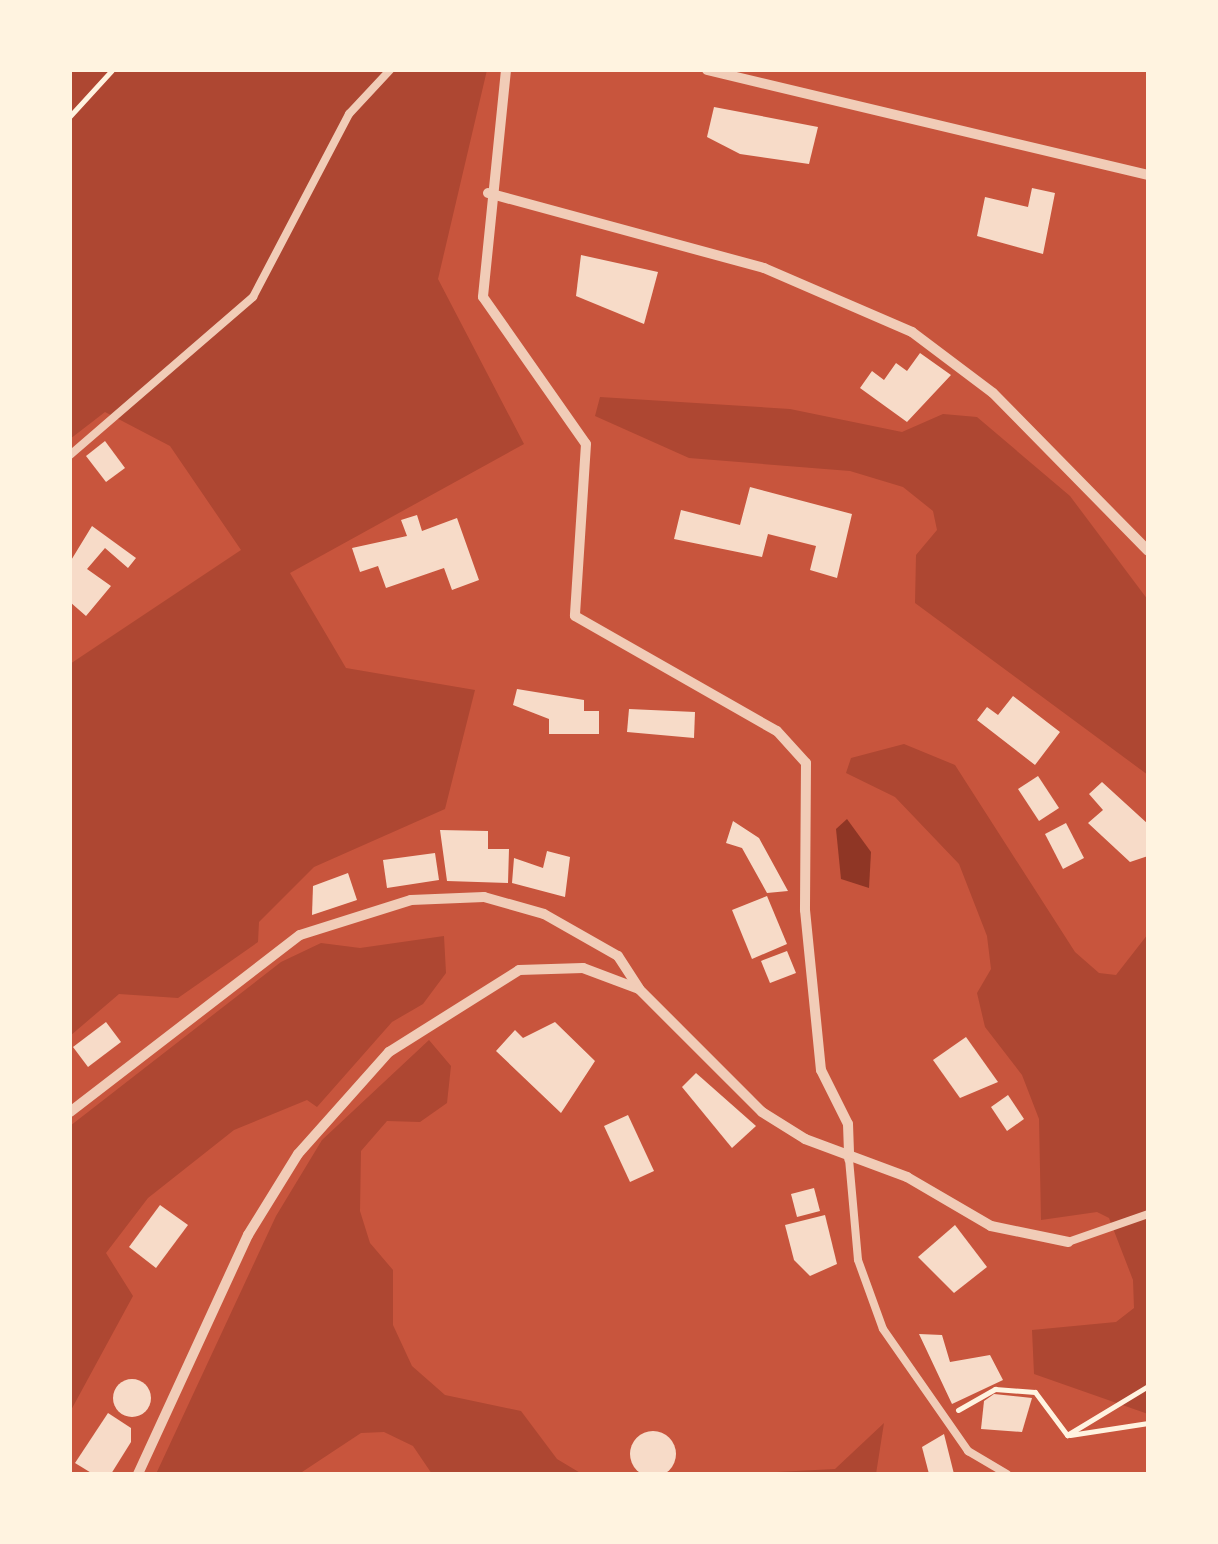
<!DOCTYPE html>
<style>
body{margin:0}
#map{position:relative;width:1218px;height:1544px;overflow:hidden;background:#c8553d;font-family:Figtree,sans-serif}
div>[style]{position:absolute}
.green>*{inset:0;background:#ae4732}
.water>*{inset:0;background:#8f3625}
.building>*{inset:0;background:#f7dbc8}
.round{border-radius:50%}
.path>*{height:5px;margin:-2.5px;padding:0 2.5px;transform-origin:2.5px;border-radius:2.5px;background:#fff3e0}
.service>*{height:8px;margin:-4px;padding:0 4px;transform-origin:4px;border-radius:4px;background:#f1ccb7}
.minor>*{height:10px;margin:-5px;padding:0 5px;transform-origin:5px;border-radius:5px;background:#f1ccb7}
span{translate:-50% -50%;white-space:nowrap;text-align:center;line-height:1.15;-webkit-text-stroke:10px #fff3e0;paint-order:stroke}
.frame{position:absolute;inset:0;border:72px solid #fff3e0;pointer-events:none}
</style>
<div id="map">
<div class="green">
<i style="clip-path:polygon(70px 70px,487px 70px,438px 279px,524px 444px,290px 573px,346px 668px,475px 690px,445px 809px,314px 867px,259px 922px,258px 942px,178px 998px,119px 994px,70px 1036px,70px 664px,241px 550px,170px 446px,105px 412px,70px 439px)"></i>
<i style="clip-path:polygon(600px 397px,790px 409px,902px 432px,943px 414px,977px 417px,1070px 496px,1148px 600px,1148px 775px,915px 603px,916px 555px,937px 530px,933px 511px,903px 487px,850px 471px,689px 458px,595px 416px)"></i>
<i style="clip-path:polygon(904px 744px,955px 765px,1075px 952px,1099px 973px,1116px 975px,1148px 934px,1148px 1414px,1034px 1374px,1032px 1330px,1116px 1322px,1134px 1308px,1133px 1280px,1109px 1218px,1097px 1212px,1041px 1220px,1039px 1119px,1022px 1075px,985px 1027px,977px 993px,991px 969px,987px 936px,959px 864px,895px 797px,846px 773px,851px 758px)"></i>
<i style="clip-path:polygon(444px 936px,446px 973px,423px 1004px,392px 1022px,317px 1107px,307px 1100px,234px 1130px,148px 1198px,106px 1253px,133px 1296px,70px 1412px,70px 1126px,281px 962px,321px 943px,360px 948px)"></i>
<i style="clip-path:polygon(429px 1040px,451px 1066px,447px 1103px,420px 1122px,387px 1121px,361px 1151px,360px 1211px,370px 1243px,393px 1270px,393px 1325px,412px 1366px,445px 1395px,521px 1411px,557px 1459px,582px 1474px,432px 1474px,413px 1446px,384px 1432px,361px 1433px,299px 1474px,156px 1474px,276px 1216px,322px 1140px)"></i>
<i style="clip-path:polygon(884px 1423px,876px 1474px,740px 1474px,835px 1469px)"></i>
</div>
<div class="water">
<i style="clip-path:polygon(847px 819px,871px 852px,869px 888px,841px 879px,836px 829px)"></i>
</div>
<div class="building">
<i style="clip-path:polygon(714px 107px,818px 127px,809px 164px,740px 154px,707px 137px)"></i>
<i style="clip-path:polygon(1032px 188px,1055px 193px,1043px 254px,977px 236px,985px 197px,1028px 207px)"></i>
<i style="clip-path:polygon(581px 255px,658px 272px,644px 324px,576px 296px)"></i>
<i style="clip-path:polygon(920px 353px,951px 375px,907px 422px,860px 388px,872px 371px,884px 380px,896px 363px,907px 371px)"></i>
<i style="clip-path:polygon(105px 441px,125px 468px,106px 482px,86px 456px)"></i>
<i style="clip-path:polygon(750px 487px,852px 514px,837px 578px,810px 570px,816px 546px,768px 534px,762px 557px,674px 539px,681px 510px,740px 525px)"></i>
<i style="clip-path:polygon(417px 515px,422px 531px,457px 518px,479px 580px,452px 590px,444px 568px,386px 588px,378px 566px,360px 572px,352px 548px,407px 536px,401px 520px)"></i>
<i style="clip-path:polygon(92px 526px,136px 558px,128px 568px,105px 548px,87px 569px,111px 586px,86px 616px,70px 602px,70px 562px)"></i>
<i style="clip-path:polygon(517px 689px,584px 700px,584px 711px,599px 711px,599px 734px,549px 734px,549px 719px,513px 705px)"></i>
<i style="clip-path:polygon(1013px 696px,1060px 732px,1035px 765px,977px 720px,987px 707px,998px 715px)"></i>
<i style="clip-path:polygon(629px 709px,695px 712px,694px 738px,627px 732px)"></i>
<i style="clip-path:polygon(1038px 776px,1059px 808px,1039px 821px,1018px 789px)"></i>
<i style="clip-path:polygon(1102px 782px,1148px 824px,1148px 856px,1130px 862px,1088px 823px,1103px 810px,1089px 794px)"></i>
<i style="clip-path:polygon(733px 821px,759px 838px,788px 891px,767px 893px,742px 848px,726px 843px)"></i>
<i style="clip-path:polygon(1066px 823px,1084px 858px,1063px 869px,1045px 834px)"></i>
<i style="clip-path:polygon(440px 830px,488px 831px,488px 849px,509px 849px,508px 883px,447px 881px)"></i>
<i style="clip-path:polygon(547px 851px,570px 857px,565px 897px,512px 883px,514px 858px,543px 868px)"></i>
<i style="clip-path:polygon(435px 853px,439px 880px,387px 888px,383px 860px)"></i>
<i style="clip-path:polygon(348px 873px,357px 900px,312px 915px,313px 886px)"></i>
<i style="clip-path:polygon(767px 896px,787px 944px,752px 959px,732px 910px)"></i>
<i style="clip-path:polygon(787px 951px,796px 973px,770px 983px,761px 961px)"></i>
<i style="clip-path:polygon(106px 1022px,121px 1042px,88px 1067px,73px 1047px)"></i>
<i style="clip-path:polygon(555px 1022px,595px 1061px,561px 1113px,496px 1051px,515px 1030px,523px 1038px)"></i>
<i style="clip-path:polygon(966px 1037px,998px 1082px,960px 1098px,933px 1060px)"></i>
<i style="clip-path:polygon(696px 1073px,756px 1126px,732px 1148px,682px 1087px)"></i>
<i style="clip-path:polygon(1008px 1095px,1024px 1119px,1007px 1131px,991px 1107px)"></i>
<i style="clip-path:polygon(628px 1115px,654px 1171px,630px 1182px,604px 1126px)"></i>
<i style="clip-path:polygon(814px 1188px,820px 1211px,797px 1217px,791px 1194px)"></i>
<i style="clip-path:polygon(160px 1205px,188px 1225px,156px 1268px,129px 1247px)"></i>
<i style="clip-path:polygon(825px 1215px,837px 1264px,810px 1276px,794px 1260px,785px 1225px)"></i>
<i style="clip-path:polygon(955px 1225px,987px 1267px,954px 1293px,918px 1257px)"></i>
<i style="clip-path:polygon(919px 1334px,942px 1335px,950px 1362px,990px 1355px,1003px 1380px,952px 1404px)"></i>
<i class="round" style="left:113px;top:1379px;width:38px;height:38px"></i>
<i style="clip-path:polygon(994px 1394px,1032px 1398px,1022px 1432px,981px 1429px,984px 1401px)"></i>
<i style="clip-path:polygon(108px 1413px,131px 1428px,131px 1442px,111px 1474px,93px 1474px,75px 1463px)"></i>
<i class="round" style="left:630px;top:1431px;width:46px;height:46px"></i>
<i style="clip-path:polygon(944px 1434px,954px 1474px,929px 1474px,922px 1447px)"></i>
</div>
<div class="path">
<i style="left:70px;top:116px;width:62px;rotate:-47.6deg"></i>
<i style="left:958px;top:1410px;width:43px;rotate:-29.6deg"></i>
<i style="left:995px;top:1389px;width:40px;rotate:4.3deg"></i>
<i style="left:1035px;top:1392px;width:54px;rotate:53.3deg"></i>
<i style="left:1067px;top:1435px;width:95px;rotate:-31.2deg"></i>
<i style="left:1070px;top:1435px;width:79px;rotate:-8.7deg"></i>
</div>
<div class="service">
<i style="left:70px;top:455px;width:242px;rotate:-40.8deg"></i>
<i style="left:253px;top:297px;width:207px;rotate:-62.3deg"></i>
<i style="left:349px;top:114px;width:60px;rotate:-47deg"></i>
<i style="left:849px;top:1159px;width:101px;rotate:84.9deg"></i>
<i style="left:858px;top:1260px;width:73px;rotate:70.1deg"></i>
<i style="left:883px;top:1329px;width:149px;rotate:55.1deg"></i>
<i style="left:968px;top:1451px;width:45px;rotate:30.5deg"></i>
<i style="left:1068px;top:1242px;width:85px;rotate:-19.3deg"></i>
</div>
<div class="minor">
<i style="left:506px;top:70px;width:228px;rotate:95.8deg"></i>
<i style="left:483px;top:297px;width:179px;rotate:55deg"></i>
<i style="left:586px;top:444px;width:172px;rotate:93.7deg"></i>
<i style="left:575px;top:616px;width:232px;rotate:29.7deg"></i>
<i style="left:777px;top:731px;width:43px;rotate:47.8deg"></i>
<i style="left:806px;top:763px;width:147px;rotate:90.4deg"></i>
<i style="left:805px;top:910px;width:161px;rotate:84.3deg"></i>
<i style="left:821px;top:1070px;width:60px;rotate:63.4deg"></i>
<i style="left:848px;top:1124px;width:35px;rotate:88deg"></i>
<i style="left:707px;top:70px;width:453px;rotate:13.4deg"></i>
<i style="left:488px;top:193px;width:286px;rotate:15.2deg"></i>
<i style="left:764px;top:268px;width:161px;rotate:23.4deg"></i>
<i style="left:912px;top:332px;width:101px;rotate:37deg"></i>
<i style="left:993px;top:393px;width:221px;rotate:45.5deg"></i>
<i style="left:70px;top:1112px;width:290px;rotate:-37.6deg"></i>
<i style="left:300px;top:935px;width:116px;rotate:-17.5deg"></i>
<i style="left:411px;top:900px;width:73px;rotate:-2.4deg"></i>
<i style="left:484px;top:897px;width:62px;rotate:15.8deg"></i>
<i style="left:544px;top:914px;width:85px;rotate:29.6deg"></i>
<i style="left:618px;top:956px;width:38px;rotate:57deg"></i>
<i style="left:138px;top:1474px;width:263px;rotate:-65.3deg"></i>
<i style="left:248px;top:1235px;width:95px;rotate:-58.3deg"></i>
<i style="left:298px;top:1154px;width:137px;rotate:-48.3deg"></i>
<i style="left:389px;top:1052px;width:154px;rotate:-32.2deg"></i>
<i style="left:519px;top:970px;width:64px;rotate:-1.8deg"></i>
<i style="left:583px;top:968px;width:60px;rotate:20.6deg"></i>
<i style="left:639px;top:989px;width:174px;rotate:45deg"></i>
<i style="left:762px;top:1112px;width:51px;rotate:32.1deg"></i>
<i style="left:805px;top:1139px;width:109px;rotate:20.4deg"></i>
<i style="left:907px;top:1177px;width:97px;rotate:30.3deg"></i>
<i style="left:991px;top:1226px;width:79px;rotate:11.7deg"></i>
</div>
<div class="frame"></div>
</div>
